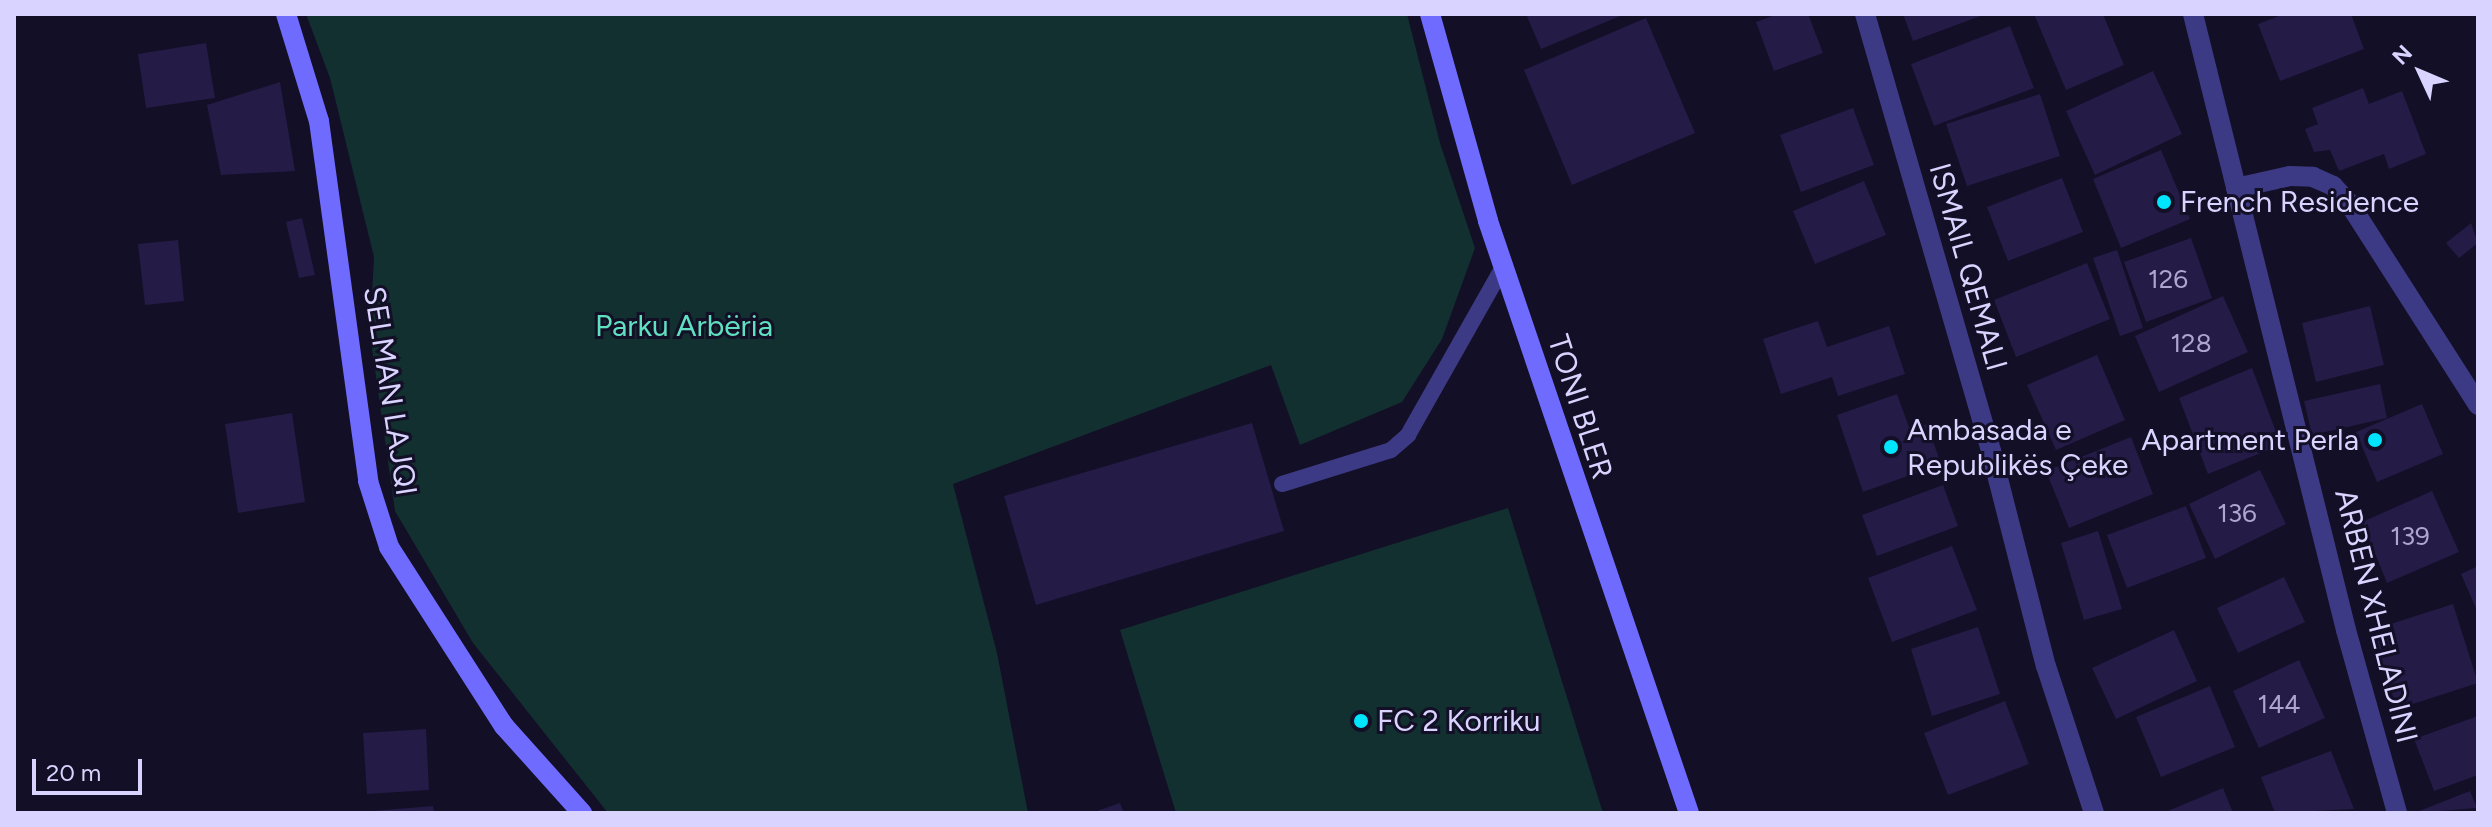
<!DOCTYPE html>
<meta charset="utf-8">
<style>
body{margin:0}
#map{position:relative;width:2492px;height:827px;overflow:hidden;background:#130f26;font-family:Figtree,sans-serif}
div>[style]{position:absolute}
.green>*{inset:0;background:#12302f}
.building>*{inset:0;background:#241b47}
.lane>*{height:16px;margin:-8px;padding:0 8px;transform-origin:8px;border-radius:8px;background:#3d3a85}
.street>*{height:20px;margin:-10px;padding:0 10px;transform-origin:10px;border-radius:10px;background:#3d3a85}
.secondary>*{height:20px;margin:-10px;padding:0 10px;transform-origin:10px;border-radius:10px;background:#6f6bff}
.dots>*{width:22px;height:22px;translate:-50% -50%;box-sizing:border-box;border:4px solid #130f26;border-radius:50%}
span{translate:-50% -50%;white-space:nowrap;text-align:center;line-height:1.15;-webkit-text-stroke:6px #130f26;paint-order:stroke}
.number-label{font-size:26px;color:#aca6d1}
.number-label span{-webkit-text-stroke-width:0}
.poi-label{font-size:30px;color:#d9d4ff}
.left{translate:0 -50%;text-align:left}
.right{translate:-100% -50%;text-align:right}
.street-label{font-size:30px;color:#d9d4ff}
.park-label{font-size:30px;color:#5fe0c0}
.frame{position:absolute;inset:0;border:16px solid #d9d4ff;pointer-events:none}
.north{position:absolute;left:2380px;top:32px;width:80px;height:80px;-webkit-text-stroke:6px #130f26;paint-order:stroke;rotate:314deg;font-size:22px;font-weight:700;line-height:32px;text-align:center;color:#d9d4ff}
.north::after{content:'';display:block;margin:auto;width:28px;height:36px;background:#d9d4ff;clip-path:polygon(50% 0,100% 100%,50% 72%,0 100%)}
.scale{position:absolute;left:32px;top:759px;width:110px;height:36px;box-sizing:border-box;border:4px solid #d9d4ff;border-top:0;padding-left:10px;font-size:24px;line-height:28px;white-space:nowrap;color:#d9d4ff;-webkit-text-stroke:6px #130f26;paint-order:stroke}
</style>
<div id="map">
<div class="green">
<i style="clip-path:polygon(306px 14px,1407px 14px,1440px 143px,1475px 248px,1442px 339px,1402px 402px,1300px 445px,1271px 365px,953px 484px,997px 653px,1028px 813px,608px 813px,473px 643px,395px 511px,370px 334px,374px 257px,330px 78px)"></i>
<i style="clip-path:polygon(1508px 508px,1603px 813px,1176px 813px,1120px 630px)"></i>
</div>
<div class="building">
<i style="clip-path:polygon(1526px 14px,1625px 14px,1541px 49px)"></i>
<i style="clip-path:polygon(1778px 14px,1808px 14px,1823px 53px,1774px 71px,1756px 22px)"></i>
<i style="clip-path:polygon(1903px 14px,1986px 14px,1913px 41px)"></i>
<i style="clip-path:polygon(2034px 14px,2103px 14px,2124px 65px,2066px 90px)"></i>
<i style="clip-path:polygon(2284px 14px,2351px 14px,2364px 49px,2280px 81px,2258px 24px)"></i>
<i style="clip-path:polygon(1646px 18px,1695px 133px,1572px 185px,1524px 70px)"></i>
<i style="clip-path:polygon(2010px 26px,2034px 88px,1934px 126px,1911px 64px)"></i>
<i style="clip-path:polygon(206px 43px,215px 98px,146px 108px,138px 54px)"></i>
<i style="clip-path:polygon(2153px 71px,2182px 134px,2095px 175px,2066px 111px)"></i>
<i style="clip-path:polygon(280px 82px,295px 171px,221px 175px,207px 105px)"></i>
<i style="clip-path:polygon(2363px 88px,2369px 104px,2402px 91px,2426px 154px,2389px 169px,2384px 154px,2339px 171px,2330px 150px,2314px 152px,2305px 129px,2318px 124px,2312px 108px)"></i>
<i style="clip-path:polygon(2040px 94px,2060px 156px,1967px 186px,1946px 124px)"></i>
<i style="clip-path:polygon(1853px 108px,1874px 165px,1801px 192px,1780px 135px)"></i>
<i style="clip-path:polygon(2161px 150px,2190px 219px,2121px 248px,2093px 179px)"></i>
<i style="clip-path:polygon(2062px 178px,2083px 232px,2008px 261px,1987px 207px)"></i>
<i style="clip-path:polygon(1864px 181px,1886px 235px,1815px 264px,1793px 211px)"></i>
<i style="clip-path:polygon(302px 218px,315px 275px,299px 278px,286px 222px)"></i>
<i style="clip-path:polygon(2471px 223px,2478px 243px,2459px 258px,2446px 243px)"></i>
<i style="clip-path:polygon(2191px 238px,2212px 298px,2146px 322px,2124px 262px)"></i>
<i style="clip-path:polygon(178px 240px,184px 301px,145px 305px,138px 244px)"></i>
<i style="clip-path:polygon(2117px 250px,2143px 328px,2120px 336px,2093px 258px)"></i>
<i style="clip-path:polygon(2087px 263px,2110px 319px,2016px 357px,1994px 300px)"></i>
<i style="clip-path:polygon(2223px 296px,2248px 352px,2159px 392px,2135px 336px)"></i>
<i style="clip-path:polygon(2370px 306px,2384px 365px,2316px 382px,2302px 323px)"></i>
<i style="clip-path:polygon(1818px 321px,1827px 347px,1889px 326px,1905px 374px,1838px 396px,1832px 377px,1781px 394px,1763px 339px)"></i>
<i style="clip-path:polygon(2097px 355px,2125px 420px,2056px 450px,2027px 385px)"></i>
<i style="clip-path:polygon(2252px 368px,2281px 445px,2208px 474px,2179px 398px)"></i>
<i style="clip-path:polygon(2380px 384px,2387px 418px,2312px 435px,2304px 401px)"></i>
<i style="clip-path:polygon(1897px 394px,1910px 430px,1927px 424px,1941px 464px,1863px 492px,1837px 415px)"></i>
<i style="clip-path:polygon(2422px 404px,2443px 454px,2377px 482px,2356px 432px)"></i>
<i style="clip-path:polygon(292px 413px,305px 502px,238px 513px,225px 424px)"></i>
<i style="clip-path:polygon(1252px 423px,1284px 531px,1036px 605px,1004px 496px)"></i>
<i style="clip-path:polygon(2131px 437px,2153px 494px,2069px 528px,2046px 471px)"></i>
<i style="clip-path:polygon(2260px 470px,2286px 524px,2215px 559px,2189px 504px)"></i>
<i style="clip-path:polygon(1943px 485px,1958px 526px,1877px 556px,1862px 515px)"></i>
<i style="clip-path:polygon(2432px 491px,2459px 552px,2387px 583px,2362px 522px)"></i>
<i style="clip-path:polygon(2186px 506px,2206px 558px,2127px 588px,2107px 535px)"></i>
<i style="clip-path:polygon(2098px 531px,2122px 609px,2084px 620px,2061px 543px)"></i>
<i style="clip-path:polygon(1952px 546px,1977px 610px,1892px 642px,1868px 578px)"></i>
<i style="clip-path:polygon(2478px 566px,2478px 613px,2461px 574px)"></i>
<i style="clip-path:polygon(2284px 577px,2305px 622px,2238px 653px,2217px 608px)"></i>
<i style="clip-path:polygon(2453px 604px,2478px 683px,2397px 709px,2372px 630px)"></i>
<i style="clip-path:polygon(1978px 627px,2000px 694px,1932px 716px,1911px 649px)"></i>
<i style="clip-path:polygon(2174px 630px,2197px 681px,2116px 719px,2092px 668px)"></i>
<i style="clip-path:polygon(2299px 660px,2325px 718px,2259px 748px,2233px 691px)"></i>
<i style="clip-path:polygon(2210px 686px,2235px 747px,2161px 777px,2136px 717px)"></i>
<i style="clip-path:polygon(2005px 701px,2029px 764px,1948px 795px,1924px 733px)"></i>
<i style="clip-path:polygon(2478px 716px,2478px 775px,2434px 791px,2414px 739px)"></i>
<i style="clip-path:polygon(426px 729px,429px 790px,367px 794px,363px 733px)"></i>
<i style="clip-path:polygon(2331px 751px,2354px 809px,2275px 813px,2261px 777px)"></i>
<i style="clip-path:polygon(2223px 788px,2233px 813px,2163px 813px)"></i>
<i style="clip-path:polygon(2470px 791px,2477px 808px,2414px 813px)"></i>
<i style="clip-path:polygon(1120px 803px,1124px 813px,1091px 813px)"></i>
<i style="clip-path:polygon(433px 806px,434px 813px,372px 813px,372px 811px)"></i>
</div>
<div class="lane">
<i style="left:1282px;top:484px;width:114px;rotate:-17.3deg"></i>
<i style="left:1391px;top:450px;width:23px;rotate:-41deg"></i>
<i style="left:1408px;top:435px;width:193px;rotate:-60.5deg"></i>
</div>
<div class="street">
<i style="left:1865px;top:14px;width:455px;rotate:73.9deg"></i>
<i style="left:1991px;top:451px;width:222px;rotate:75.7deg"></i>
<i style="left:2046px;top:666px;width:155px;rotate:71.9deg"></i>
<i style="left:2193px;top:14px;width:635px;rotate:76.05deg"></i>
<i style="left:2346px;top:630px;width:190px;rotate:74.4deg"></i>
<i style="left:2236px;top:188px;width:55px;rotate:-12.5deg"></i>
<i style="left:2290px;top:176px;width:23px;rotate:2deg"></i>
<i style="left:2313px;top:177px;width:22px;rotate:24deg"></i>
<i style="left:2333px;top:186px;width:23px;rotate:47deg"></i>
<i style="left:2349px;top:203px;width:240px;rotate:57.4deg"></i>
</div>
<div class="secondary">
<i style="left:286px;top:14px;width:112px;rotate:72.9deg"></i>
<i style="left:319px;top:121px;width:363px;rotate:82.2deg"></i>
<i style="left:368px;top:481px;width:69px;rotate:72.3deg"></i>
<i style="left:389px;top:547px;width:213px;rotate:57.3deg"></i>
<i style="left:504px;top:726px;width:117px;rotate:48.1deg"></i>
<i style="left:1430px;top:14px;width:215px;rotate:74.3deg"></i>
<i style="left:1488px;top:221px;width:625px;rotate:71.25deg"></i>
</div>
<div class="dots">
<i style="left:2164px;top:202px;background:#00e5ff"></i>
<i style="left:2375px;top:440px;background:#00e5ff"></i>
<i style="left:1891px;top:447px;background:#00e5ff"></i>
<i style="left:1361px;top:721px;background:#00e5ff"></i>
</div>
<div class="number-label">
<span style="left:2168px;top:280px">126</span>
<span style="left:2191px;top:344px">128</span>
<span style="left:2237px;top:514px">136</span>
<span style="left:2410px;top:537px">139</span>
<span style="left:2279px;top:705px">144</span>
</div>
<div class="poi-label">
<span class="left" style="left:2180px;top:202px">French Residence</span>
<span class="left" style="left:1907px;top:447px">Ambasada e<br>Republikës Çeke</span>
<span class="right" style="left:2359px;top:440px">Apartment Perla</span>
<span class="left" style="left:1377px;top:721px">FC 2 Korriku</span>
</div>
<div class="street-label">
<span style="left:1968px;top:267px;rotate:74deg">ISMAIL QEMALI</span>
<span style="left:390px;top:391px;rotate:81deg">SELMAN LAJQI</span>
<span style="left:1580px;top:407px;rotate:72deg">TONI BLER</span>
<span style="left:2376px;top:616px;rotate:76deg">ARBEN XHELADINI</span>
</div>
<div class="park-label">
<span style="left:684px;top:326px">Parku Arbëria</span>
</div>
<div class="frame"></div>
<div class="north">N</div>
<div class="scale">20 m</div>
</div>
